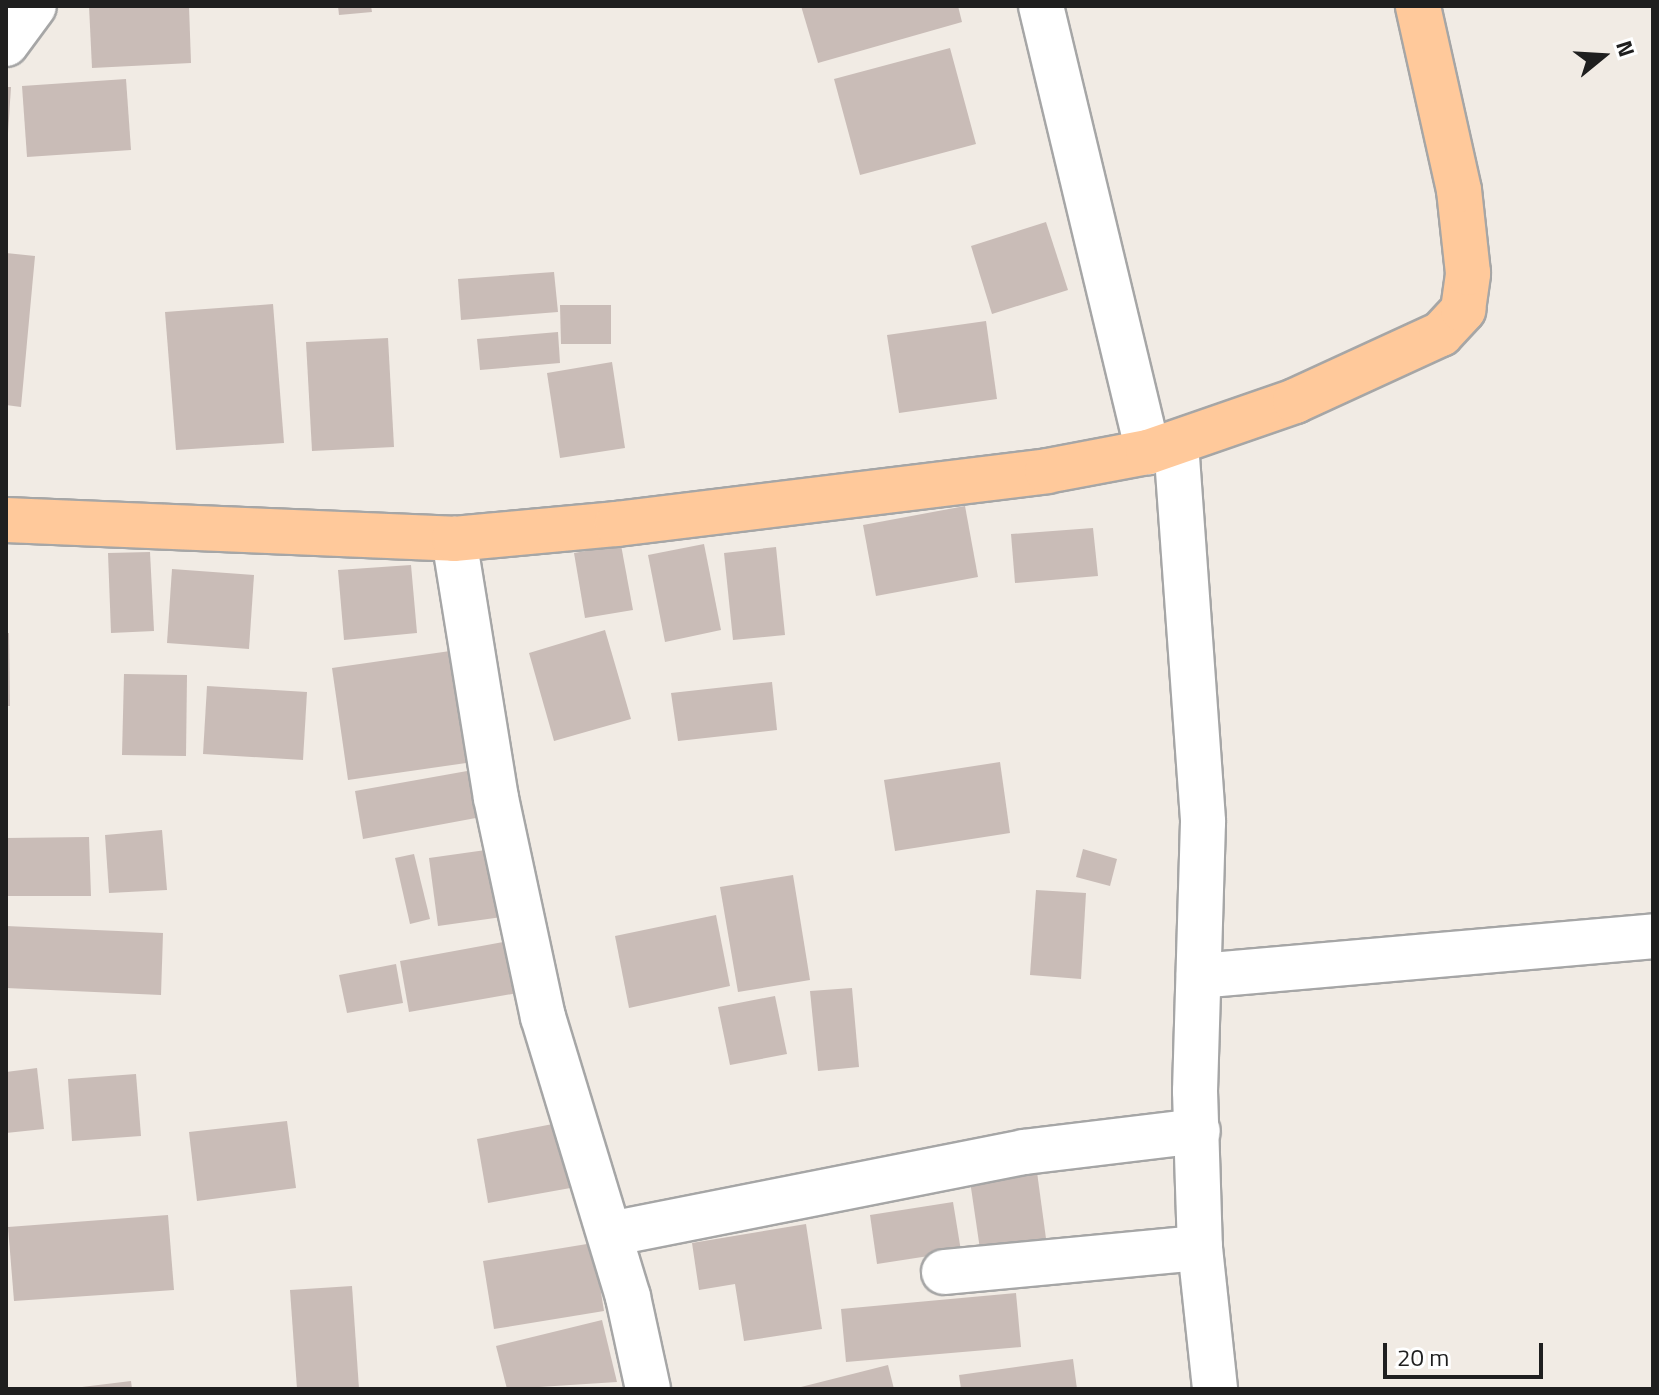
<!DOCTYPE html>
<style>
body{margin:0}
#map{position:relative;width:1659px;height:1395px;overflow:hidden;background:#f1ebe4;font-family:"Titillium Web",sans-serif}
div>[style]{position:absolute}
.building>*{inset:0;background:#c9bcb7}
.roads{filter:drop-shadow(2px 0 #a6a6a6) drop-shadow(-2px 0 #a6a6a6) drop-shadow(0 2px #a6a6a6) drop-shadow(0 -2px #a6a6a6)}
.minor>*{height:44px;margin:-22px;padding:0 22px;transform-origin:22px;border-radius:22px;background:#fff}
.major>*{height:44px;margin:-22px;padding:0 22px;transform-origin:22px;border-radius:22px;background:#ffc99b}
span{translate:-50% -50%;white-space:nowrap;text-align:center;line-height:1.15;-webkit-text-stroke:6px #fff;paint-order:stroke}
.frame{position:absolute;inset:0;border:8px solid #1f1f1f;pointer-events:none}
.north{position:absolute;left:1563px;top:16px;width:80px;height:80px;-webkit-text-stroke:6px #fff;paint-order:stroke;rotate:72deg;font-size:22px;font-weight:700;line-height:32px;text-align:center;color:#1f1f1f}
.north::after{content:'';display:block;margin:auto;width:28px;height:36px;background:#1f1f1f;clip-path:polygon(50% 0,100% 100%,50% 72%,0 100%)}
.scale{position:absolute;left:1383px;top:1343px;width:160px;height:36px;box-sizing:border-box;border:4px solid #1f1f1f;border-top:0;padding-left:10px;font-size:24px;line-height:28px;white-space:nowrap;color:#1f1f1f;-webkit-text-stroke:6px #fff;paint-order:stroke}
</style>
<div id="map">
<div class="building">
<i style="clip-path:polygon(89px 6px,189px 6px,191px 63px,92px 68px)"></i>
<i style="clip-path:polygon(338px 6px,371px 6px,372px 12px,339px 15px)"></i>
<i style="clip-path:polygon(801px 6px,958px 6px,962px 22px,818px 63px)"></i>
<i style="clip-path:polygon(950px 48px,976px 144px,860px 175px,834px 79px)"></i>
<i style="clip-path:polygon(126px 79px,131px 150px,27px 157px,22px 86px)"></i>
<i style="clip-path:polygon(6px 87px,11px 87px,8px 133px,6px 133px)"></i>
<i style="clip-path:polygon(1046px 222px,1068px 290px,992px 314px,971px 246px)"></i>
<i style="clip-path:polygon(6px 253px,35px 256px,21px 407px,6px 405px)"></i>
<i style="clip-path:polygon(554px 272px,558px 312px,461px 320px,458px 279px)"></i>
<i style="clip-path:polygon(273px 304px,284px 443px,176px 450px,165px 312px)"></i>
<i style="clip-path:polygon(560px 305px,611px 305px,611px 344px,561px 344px)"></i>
<i style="clip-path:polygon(986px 321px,997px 399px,899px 413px,887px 335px)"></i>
<i style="clip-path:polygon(558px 332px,560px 363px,480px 370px,477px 339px)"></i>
<i style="clip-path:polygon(388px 338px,394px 447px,312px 451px,306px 342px)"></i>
<i style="clip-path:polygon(612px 362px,625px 448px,560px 458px,547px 373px)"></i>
<i style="clip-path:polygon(965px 506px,978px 577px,876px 596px,863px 525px)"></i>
<i style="clip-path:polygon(1093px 528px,1098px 576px,1015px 583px,1011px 534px)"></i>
<i style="clip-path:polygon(704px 544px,721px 630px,665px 642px,648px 555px)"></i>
<i style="clip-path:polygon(621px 545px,633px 610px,585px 618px,574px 553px)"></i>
<i style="clip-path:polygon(776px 547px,785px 635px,733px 640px,724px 553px)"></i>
<i style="clip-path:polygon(150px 552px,154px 631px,111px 633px,108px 553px)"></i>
<i style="clip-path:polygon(411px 565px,417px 633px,344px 640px,338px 570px)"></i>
<i style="clip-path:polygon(172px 569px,254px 575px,249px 649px,167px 643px)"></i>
<i style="clip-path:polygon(605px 630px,631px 719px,554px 741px,529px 653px)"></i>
<i style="clip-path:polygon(6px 633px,9px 633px,10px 706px,6px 706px)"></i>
<i style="clip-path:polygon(457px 650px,473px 762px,348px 780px,332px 668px)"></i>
<i style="clip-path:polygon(124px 674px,187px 675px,186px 756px,122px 755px)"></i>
<i style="clip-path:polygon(772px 682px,777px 730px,678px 741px,671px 693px)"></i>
<i style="clip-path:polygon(207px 686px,307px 692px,303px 760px,203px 754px)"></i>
<i style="clip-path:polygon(1000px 762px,1010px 833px,895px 851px,884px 780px)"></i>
<i style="clip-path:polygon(484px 768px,492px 815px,363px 839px,355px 791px)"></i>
<i style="clip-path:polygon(162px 830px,167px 890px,109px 893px,105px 835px)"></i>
<i style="clip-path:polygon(89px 837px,91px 896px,6px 896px,6px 838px)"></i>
<i style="clip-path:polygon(500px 848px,509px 916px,438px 926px,429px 858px)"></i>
<i style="clip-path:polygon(1083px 849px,1117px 859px,1110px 886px,1076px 877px)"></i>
<i style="clip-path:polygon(414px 854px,430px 919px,410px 924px,395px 858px)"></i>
<i style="clip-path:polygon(793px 875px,810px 980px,738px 992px,720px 887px)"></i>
<i style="clip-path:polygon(1036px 890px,1086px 893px,1081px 979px,1030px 975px)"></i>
<i style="clip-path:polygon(716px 915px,730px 986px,629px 1008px,615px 936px)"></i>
<i style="clip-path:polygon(6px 926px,163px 933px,161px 995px,6px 988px)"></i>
<i style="clip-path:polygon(520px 939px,529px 991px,409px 1012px,400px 961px)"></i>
<i style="clip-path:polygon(396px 964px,403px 1003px,347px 1013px,339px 975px)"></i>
<i style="clip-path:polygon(852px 988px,859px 1067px,818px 1071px,810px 991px)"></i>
<i style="clip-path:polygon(775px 996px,787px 1054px,730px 1065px,718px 1007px)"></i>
<i style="clip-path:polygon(37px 1068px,44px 1129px,6px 1133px,6px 1072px)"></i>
<i style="clip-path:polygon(136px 1074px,141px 1136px,72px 1141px,68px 1079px)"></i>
<i style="clip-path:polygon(287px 1121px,296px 1188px,197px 1201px,189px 1132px)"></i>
<i style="clip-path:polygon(563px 1122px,576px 1187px,488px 1203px,477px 1139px)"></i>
<i style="clip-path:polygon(1037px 1172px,1047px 1246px,981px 1256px,970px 1181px)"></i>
<i style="clip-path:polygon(953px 1202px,961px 1251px,877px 1264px,870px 1215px)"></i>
<i style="clip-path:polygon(168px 1215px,174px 1290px,14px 1301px,8px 1227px)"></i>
<i style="clip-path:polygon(806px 1224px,822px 1329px,744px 1341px,735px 1284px,699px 1290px,692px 1243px)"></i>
<i style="clip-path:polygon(593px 1243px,604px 1311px,494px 1329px,483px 1261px)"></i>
<i style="clip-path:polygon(352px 1286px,359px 1389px,297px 1389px,290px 1290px)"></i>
<i style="clip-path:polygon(1016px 1293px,1021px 1347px,846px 1362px,841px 1309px)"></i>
<i style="clip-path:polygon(602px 1320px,617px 1382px,507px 1389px,496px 1346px)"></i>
<i style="clip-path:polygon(1073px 1359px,1077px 1389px,961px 1389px,959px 1375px)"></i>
<i style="clip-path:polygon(888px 1365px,894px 1389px,797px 1389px,797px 1388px)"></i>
<i style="clip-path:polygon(131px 1381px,132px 1389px,82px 1389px,82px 1387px)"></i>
</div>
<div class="roads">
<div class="minor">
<i style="left:1041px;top:6px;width:459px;rotate:76.5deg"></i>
<i style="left:6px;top:44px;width:47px;rotate:-53.6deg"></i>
<i style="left:1176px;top:443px;width:380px;rotate:85.9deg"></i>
<i style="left:1203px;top:822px;width:269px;rotate:91.7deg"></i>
<i style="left:1195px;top:1091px;width:157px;rotate:88.2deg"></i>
<i style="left:1200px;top:1248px;width:142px;rotate:83.9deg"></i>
<i style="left:454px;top:539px;width:262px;rotate:80.8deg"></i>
<i style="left:496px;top:798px;width:224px;rotate:77.9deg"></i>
<i style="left:543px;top:1017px;width:293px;rotate:73.1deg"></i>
<i style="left:628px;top:1297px;width:94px;rotate:77.7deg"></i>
<i style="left:1199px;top:976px;width:456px;rotate:-5deg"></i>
<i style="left:610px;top:1234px;width:422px;rotate:-11.2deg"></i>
<i style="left:1024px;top:1152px;width:175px;rotate:-6.9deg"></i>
<i style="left:944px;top:1272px;width:257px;rotate:-5.4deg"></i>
</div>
<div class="major">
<i style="left:6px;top:520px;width:448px;rotate:2.4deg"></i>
<i style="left:454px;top:539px;width:164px;rotate:-5.3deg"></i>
<i style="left:617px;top:524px;width:433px;rotate:-7deg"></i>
<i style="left:1047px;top:471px;width:103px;rotate:-10.7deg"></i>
<i style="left:1148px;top:452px;width:156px;rotate:-19.1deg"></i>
<i style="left:1295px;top:401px;width:161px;rotate:-24.7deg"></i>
<i style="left:1441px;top:334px;width:33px;rotate:-47deg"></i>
<i style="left:1463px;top:310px;width:37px;rotate:-82deg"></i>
<i style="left:1468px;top:273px;width:83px;rotate:-96.2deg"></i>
<i style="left:1459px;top:190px;width:189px;rotate:-102.6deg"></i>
</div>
</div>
<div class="frame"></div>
<div class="north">N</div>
<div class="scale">20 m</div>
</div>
